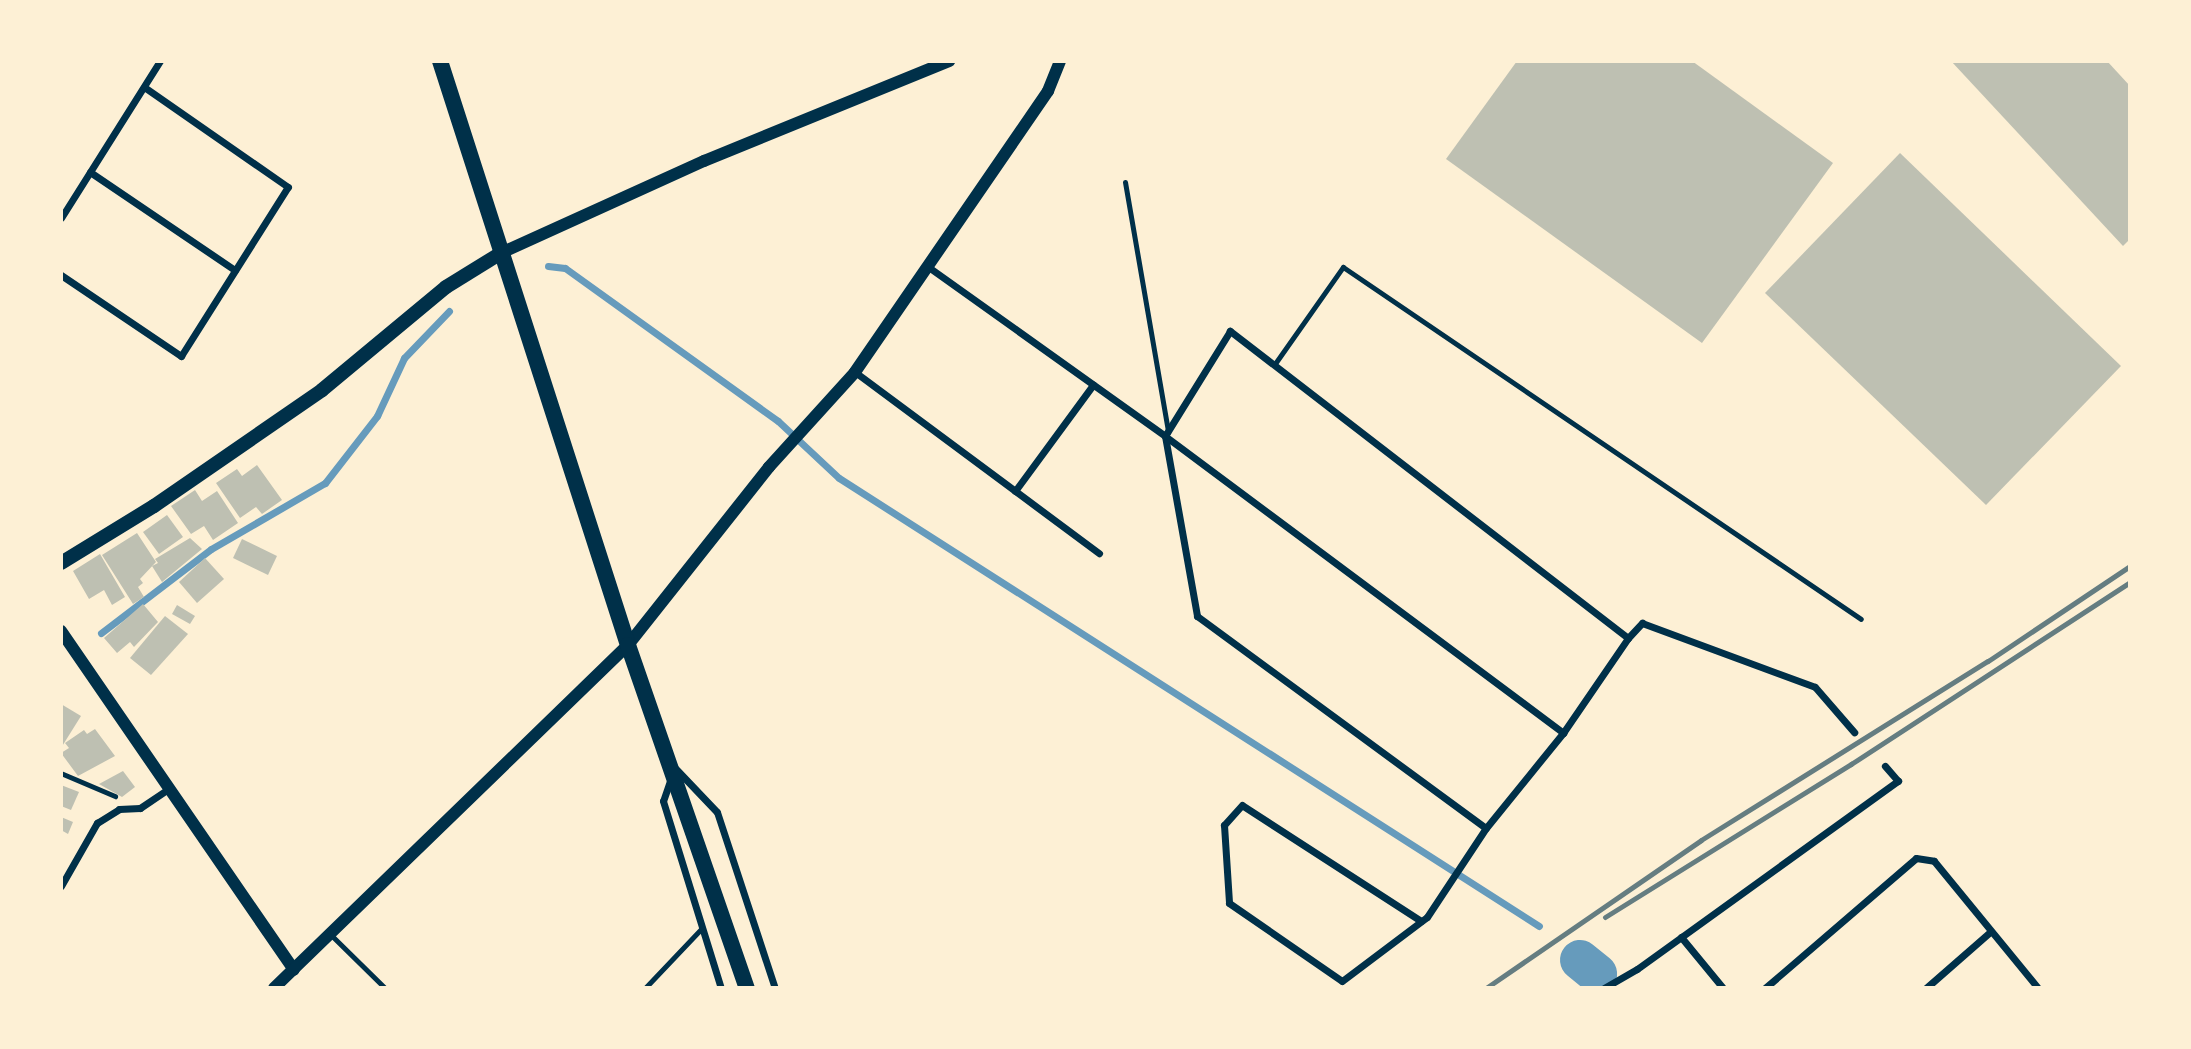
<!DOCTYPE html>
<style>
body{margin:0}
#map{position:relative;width:2191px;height:1049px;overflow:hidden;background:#fdf0d5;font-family:Karla,sans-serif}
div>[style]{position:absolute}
.stream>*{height:7px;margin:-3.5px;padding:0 3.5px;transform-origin:3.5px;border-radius:3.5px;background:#669bbc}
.river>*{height:40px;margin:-20px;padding:0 20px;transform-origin:20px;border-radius:20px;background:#669bbc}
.building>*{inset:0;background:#bec0b2}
.path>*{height:4.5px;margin:-2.25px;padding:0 2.25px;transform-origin:2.25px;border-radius:2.25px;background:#003049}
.service>*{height:5px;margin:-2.5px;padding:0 2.5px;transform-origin:2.5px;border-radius:2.5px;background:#003049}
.minor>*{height:7px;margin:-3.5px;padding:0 3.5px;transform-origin:3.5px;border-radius:3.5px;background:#003049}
.tertiary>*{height:12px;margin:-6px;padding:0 6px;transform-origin:6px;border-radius:6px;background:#003049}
.secondary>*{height:14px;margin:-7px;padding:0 7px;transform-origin:7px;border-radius:7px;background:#003049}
.primary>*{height:16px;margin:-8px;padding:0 8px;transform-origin:8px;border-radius:8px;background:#003049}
.rail>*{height:5px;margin:-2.5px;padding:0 2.5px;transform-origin:2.5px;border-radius:2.5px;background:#657d81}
span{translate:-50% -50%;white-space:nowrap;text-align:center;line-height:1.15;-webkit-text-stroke:6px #fdf0d5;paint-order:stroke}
.frame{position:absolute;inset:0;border:63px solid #fdf0d5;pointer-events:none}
</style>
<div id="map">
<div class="stream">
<i style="left:548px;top:266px;width:17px;rotate:7deg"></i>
<i style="left:565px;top:268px;width:262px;rotate:35.7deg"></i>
<i style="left:778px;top:421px;width:83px;rotate:43.1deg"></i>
<i style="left:839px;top:478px;width:831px;rotate:32.62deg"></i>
<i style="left:101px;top:633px;width:138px;rotate:-37.4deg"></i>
<i style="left:211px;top:549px;width:132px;rotate:-30.1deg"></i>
<i style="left:325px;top:483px;width:85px;rotate:-52.2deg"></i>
<i style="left:377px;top:416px;width:64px;rotate:-65deg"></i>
<i style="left:404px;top:358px;width:65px;rotate:-46.2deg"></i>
</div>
<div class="river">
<i style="left:1580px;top:960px;width:22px;rotate:39deg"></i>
</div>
<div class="building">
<i style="clip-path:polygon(1517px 61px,1692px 61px,1833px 163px,1702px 343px,1446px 159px)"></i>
<i style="clip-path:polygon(1951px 61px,2107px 61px,2130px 86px,2130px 239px,2123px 246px)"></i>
<i style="clip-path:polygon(1900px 153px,2121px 366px,1986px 505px,1765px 293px)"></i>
<i style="clip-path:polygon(257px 465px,282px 500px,262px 514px,256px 507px,240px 518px,216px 483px,237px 469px,242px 476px)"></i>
<i style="clip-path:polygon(195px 490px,202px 501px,217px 491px,238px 523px,213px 540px,204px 526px,191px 534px,171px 506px)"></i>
<i style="clip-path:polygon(167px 515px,183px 537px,159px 554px,143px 532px)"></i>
<i style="clip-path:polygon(137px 533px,156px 562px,140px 579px,143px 583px,138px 587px,144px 597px,133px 604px,102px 555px)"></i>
<i style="clip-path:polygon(190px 538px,202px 549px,162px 582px,152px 566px,158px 563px,155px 559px)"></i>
<i style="clip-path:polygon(242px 539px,277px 556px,268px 575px,233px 558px)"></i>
<i style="clip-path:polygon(100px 554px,125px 597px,112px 605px,104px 590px,89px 599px,73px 571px)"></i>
<i style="clip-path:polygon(205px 558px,224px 579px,197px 603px,179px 582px)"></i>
<i style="clip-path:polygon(143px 604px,158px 622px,134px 647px,130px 642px,117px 653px,104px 638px)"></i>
<i style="clip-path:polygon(177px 605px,195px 616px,190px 624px,172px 614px)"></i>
<i style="clip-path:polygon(165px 616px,188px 634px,151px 675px,130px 658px)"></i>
<i style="clip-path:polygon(61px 704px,81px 716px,61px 748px)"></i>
<i style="clip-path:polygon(95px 729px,115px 756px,78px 776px,61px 753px,69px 748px,65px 743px,84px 730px,87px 734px)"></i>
<i style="clip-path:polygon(123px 771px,135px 787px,122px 797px,99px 784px)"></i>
<i style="clip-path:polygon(61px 785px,79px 792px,71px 810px,61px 806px)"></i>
<i style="clip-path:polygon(61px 817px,73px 822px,68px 834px,61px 830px)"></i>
</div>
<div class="path">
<i style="left:61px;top:773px;width:59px;rotate:23.1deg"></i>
</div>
<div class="service">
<i style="left:1125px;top:182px;width:254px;rotate:80.2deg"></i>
<i style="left:1274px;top:365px;width:120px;rotate:-54.9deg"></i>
<i style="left:1343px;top:267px;width:626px;rotate:34.2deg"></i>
<i style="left:330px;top:934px;width:77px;rotate:44.5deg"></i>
<i style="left:645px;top:988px;width:81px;rotate:-46.5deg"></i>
</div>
<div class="minor">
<i style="left:90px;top:172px;width:175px;rotate:34.1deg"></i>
<i style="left:61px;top:218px;width:186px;rotate:-57.8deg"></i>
<i style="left:927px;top:266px;width:292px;rotate:35.5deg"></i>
<i style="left:1165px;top:436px;width:497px;rotate:36.7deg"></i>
<i style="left:61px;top:275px;width:145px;rotate:34deg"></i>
<i style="left:181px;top:356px;width:200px;rotate:-57.7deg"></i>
<i style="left:288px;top:187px;width:175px;rotate:-145.2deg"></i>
<i style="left:855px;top:372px;width:304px;rotate:36.6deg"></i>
<i style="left:1015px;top:491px;width:132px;rotate:-53.7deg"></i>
<i style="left:1628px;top:638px;width:21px;rotate:-47deg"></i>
<i style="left:1642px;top:623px;width:184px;rotate:20.3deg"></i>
<i style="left:1815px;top:687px;width:60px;rotate:49.1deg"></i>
<i style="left:676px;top:769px;width:59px;rotate:46.4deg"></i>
<i style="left:717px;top:812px;width:185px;rotate:71.8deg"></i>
<i style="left:671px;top:778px;width:24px;rotate:109deg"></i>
<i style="left:663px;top:801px;width:196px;rotate:72.8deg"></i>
<i style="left:61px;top:886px;width:73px;rotate:-60.3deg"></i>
<i style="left:97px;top:823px;width:26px;rotate:-32deg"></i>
<i style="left:119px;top:809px;width:21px;rotate:-3deg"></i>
<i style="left:140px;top:808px;width:36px;rotate:-34deg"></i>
<i style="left:1421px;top:921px;width:213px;rotate:-147.1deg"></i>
<i style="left:1242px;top:805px;width:27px;rotate:132deg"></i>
<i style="left:1224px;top:825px;width:78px;rotate:86.3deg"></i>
<i style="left:1229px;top:903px;width:137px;rotate:34.6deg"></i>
<i style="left:1342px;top:981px;width:106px;rotate:-37deg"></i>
<i style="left:1427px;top:917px;width:107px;rotate:-56.5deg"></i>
<i style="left:1486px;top:828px;width:122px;rotate:-51deg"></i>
<i style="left:1563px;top:733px;width:115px;rotate:-55.6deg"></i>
<i style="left:1628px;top:638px;width:503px;rotate:-142.35deg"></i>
<i style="left:1230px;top:331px;width:123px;rotate:121.8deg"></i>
<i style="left:1165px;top:436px;width:183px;rotate:79.9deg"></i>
<i style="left:1197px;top:616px;width:358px;rotate:36.3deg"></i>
<i style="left:1681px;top:937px;width:66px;rotate:50.5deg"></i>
<i style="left:1604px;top:988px;width:38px;rotate:-30deg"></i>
<i style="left:1637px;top:969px;width:322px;rotate:-35.8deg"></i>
<i style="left:1898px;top:781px;width:20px;rotate:-131deg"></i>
<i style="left:1765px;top:988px;width:199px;rotate:-40.7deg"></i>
<i style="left:1916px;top:858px;width:18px;rotate:9deg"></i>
<i style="left:1934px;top:861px;width:164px;rotate:50.7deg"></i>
<i style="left:1926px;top:988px;width:86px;rotate:-41.2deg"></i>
</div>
<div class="tertiary">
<i style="left:501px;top:253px;width:223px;rotate:-24.4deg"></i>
<i style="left:704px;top:161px;width:265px;rotate:-22.2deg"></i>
<i style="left:61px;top:631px;width:411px;rotate:55.5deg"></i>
<i style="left:274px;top:988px;width:493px;rotate:-44.1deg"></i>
<i style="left:628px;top:645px;width:227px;rotate:-51.6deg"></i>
<i style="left:769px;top:467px;width:128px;rotate:-47.8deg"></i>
<i style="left:855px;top:372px;width:341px;rotate:-55.5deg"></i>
<i style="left:1048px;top:91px;width:32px;rotate:-68deg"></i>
</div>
<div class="secondary">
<i style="left:61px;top:563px;width:109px;rotate:-31.5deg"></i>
<i style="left:154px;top:506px;width:204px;rotate:-34.6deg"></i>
<i style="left:322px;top:390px;width:161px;rotate:-39.7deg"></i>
<i style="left:446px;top:287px;width:65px;rotate:-31.7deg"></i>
</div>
<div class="primary">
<i style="left:440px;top:61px;width:614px;rotate:72.16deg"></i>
<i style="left:628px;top:645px;width:363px;rotate:70.9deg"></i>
</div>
<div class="rail">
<i style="left:1605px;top:917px;width:290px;rotate:-31.9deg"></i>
<i style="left:1851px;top:764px;width:333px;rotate:-33.1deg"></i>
<i style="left:1486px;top:988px;width:261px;rotate:-34.5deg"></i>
<i style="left:1701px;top:840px;width:338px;rotate:-32deg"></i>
<i style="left:1988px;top:661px;width:171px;rotate:-33.8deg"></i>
</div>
<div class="frame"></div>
</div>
